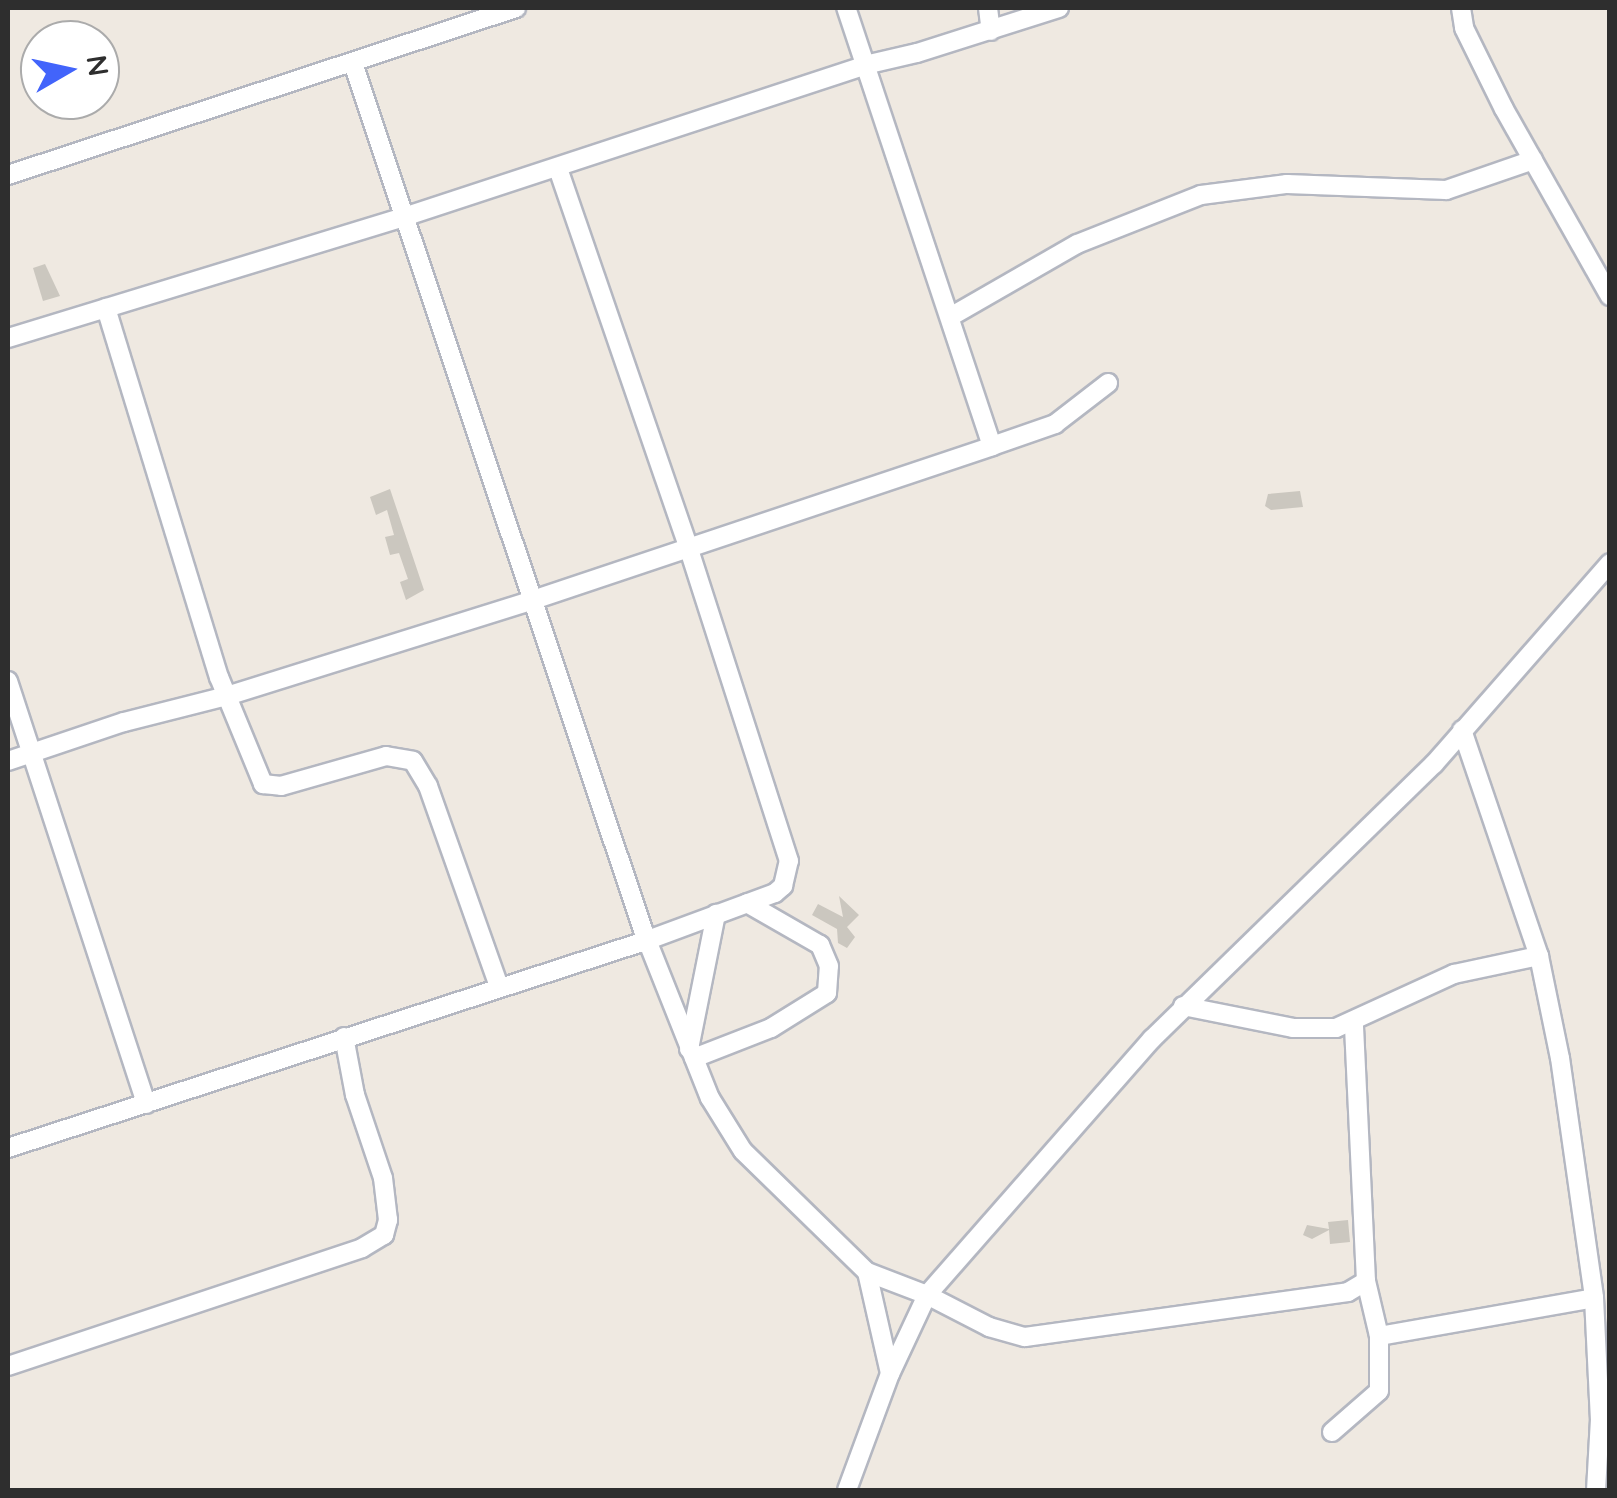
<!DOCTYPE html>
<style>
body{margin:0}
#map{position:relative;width:1617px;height:1498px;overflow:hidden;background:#efe9e1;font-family:Quicksand,sans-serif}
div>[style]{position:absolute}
.building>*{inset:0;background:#cbc7bf}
.roads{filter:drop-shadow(2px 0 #b4b7c1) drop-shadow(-2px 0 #b4b7c1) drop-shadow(0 2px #b4b7c1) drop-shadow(0 -2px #b4b7c1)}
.minor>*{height:18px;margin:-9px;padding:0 9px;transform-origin:9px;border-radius:9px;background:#fff}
span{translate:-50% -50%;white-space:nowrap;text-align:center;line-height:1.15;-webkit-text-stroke:10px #fff;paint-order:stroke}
.frame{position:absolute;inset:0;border:10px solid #2e2e2e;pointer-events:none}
.north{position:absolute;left:20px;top:20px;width:100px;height:100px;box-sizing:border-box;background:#fff;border:2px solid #ababab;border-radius:50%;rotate:81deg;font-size:28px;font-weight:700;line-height:40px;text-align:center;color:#2e2e2e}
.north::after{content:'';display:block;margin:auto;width:35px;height:45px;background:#4264fb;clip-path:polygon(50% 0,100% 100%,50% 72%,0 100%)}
</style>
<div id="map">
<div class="building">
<i style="clip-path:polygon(45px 264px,60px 296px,43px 301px,33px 268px)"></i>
<i style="clip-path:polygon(390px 489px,424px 590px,406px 600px,400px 582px,408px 579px,399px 553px,390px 555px,385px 537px,394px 535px,387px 510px,376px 515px,370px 497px)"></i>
<i style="clip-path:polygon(1300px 491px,1303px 507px,1271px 510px,1265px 506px,1268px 494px)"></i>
<i style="clip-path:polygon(839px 896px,859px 915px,847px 927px,855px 937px,847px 948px,838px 943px,837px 929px,812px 915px,818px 904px,843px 917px)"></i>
<i style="clip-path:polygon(1348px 1220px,1350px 1242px,1330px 1244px,1329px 1230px,1312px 1239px,1303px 1235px,1307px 1225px,1329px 1229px,1328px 1222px)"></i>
</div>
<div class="roads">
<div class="minor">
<i style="left:988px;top:8px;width:23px;rotate:83deg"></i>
<i style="left:1461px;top:8px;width:20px;rotate:81deg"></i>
<i style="left:1464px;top:28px;width:90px;rotate:63.7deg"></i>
<i style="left:1504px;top:109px;width:215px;rotate:60.5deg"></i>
<i style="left:353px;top:63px;width:914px;rotate:71.51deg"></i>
<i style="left:643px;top:930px;width:181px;rotate:68.3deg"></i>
<i style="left:710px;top:1098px;width:62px;rotate:58.1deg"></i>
<i style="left:743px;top:1151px;width:173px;rotate:44.3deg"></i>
<i style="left:867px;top:1272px;width:64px;rotate:21deg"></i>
<i style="left:927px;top:1295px;width:70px;rotate:27.3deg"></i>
<i style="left:989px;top:1327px;width:37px;rotate:16deg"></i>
<i style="left:1025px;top:1337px;width:326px;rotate:-7.9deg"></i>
<i style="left:1348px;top:1292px;width:21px;rotate:-31deg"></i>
<i style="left:8px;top:175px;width:535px;rotate:-18.2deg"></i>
<i style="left:106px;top:308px;width:386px;rotate:73deg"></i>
<i style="left:219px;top:677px;width:116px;rotate:67.6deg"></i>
<i style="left:263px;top:784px;width:18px;rotate:6deg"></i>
<i style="left:281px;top:786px;width:109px;rotate:-15.9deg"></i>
<i style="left:386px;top:756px;width:27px;rotate:10deg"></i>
<i style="left:413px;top:761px;width:29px;rotate:59deg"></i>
<i style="left:428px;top:786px;width:212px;rotate:70.5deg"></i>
<i style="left:950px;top:317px;width:146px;rotate:-29.9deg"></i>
<i style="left:1077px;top:244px;width:133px;rotate:-21.6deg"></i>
<i style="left:1201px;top:195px;width:87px;rotate:-7.3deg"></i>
<i style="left:1287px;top:184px;width:159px;rotate:2.2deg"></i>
<i style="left:1446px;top:190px;width:92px;rotate:-19deg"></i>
<i style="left:8px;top:338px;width:414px;rotate:-17deg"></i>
<i style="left:404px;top:217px;width:485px;rotate:-18.2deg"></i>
<i style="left:865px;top:65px;width:53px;rotate:-13deg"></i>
<i style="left:917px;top:53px;width:149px;rotate:-17.6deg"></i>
<i style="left:992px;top:446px;width:67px;rotate:-19.2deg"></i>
<i style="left:1055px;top:424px;width:67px;rotate:-37.7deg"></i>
<i style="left:8px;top:681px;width:445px;rotate:71.9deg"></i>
<i style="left:1462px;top:730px;width:239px;rotate:71.2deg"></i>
<i style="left:1539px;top:956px;width:104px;rotate:78.4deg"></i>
<i style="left:1560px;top:1058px;width:242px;rotate:81.9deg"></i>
<i style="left:1594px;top:1298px;width:121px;rotate:87.2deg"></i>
<i style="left:1600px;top:1419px;width:71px;rotate:93.2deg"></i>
<i style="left:8px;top:761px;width:122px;rotate:-18.6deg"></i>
<i style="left:124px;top:722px;width:106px;rotate:-14.2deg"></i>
<i style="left:227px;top:696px;width:321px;rotate:-17.4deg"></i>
<i style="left:533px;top:600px;width:484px;rotate:-18.5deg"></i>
<i style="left:992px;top:446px;width:462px;rotate:-108.4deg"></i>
<i style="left:1183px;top:1006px;width:112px;rotate:11.3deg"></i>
<i style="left:1293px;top:1028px;width:43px"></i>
<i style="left:1336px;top:1028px;width:130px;rotate:-24.6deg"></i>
<i style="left:1454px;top:974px;width:87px;rotate:-12deg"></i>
<i style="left:689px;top:1049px;width:138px;rotate:-78.7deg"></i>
<i style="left:694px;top:1058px;width:83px;rotate:-21.3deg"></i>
<i style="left:771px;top:1028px;width:66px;rotate:-32deg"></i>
<i style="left:827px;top:993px;width:27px;rotate:-86deg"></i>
<i style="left:829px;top:966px;width:23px;rotate:-113deg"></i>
<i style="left:820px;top:945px;width:84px;rotate:-150.1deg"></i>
<i style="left:8px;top:1148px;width:673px;rotate:-18deg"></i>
<i style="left:648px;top:940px;width:135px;rotate:-20.3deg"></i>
<i style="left:775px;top:893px;width:11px;rotate:-41deg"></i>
<i style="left:783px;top:886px;width:26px;rotate:-77deg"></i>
<i style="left:789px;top:861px;width:331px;rotate:-107.8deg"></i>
<i style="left:688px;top:546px;width:399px;rotate:-109deg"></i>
<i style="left:867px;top:1272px;width:104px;rotate:77.2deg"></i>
<i style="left:1379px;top:1336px;width:218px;rotate:-10deg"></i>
<i style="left:8px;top:1366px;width:373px;rotate:-18.4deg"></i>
<i style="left:362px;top:1248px;width:26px;rotate:-31deg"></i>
<i style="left:384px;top:1235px;width:16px;rotate:-75deg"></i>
<i style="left:388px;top:1220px;width:42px;rotate:-96.8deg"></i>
<i style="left:383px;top:1178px;width:88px;rotate:-108.6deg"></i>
<i style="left:355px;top:1095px;width:59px;rotate:-100.7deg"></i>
<i style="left:1332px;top:1432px;width:62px;rotate:-41.1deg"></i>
<i style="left:1379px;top:1391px;width:55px;rotate:-90deg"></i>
<i style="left:1379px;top:1336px;width:57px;rotate:-103.3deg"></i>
<i style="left:1366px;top:1281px;width:258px;rotate:-92.7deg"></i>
<i style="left:847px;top:1490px;width:124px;rotate:-69.7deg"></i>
<i style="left:890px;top:1374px;width:87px;rotate:-64.9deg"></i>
<i style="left:927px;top:1295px;width:341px;rotate:-48.7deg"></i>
<i style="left:1152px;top:1039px;width:394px;rotate:-44.3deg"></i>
<i style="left:1434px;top:764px;width:267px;rotate:-48.8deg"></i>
</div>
</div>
<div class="frame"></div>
<div class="north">N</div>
</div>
